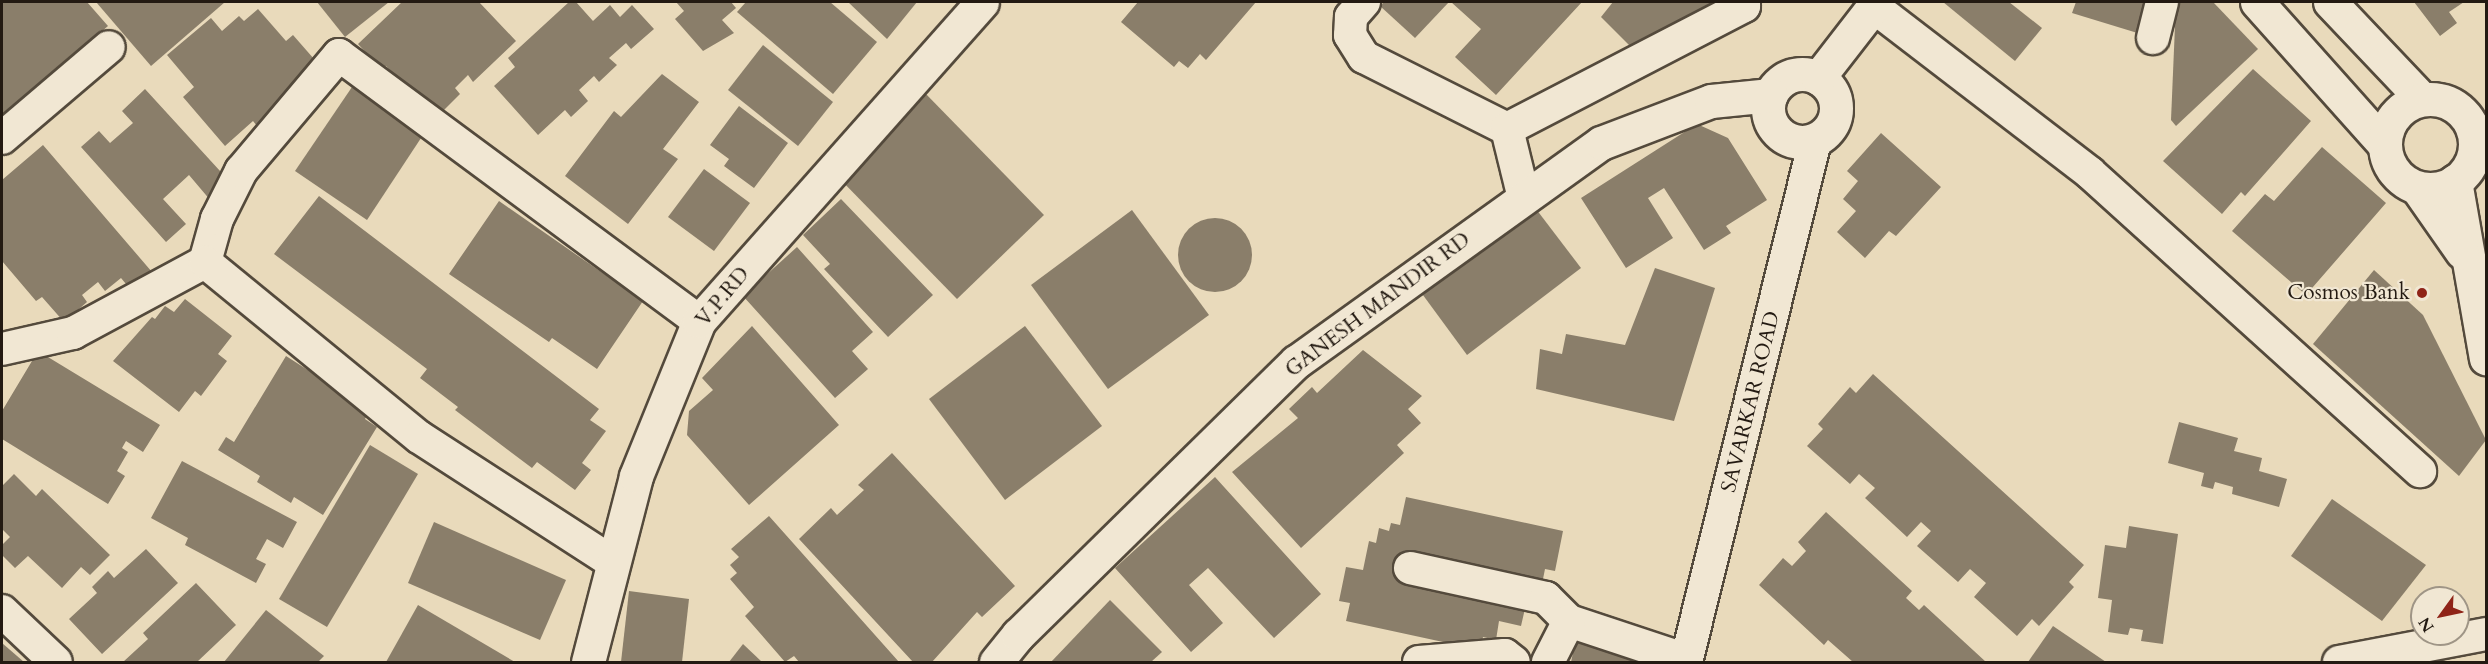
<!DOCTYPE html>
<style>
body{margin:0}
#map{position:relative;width:2488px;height:664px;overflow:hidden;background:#e9dabb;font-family:Cardo,serif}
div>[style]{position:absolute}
.building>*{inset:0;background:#8a7e6a}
.round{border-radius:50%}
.roads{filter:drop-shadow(2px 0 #544a3c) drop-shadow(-2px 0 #544a3c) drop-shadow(0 2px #544a3c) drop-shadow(0 -2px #544a3c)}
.minor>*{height:32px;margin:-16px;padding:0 16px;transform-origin:16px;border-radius:16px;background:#f1e7d3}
.tertiary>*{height:33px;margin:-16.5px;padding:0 16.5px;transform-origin:16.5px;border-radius:16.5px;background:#f1e7d3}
.tertiary>.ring{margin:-16.5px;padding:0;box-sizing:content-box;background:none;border:33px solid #f1e7d3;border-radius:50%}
.secondary>*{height:33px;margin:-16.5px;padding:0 16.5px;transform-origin:16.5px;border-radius:16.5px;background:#f1e7d3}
.secondary>.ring{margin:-16.5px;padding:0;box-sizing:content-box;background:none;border:33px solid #f1e7d3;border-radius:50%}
.dots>*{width:16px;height:16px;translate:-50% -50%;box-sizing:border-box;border:3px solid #f1e7d3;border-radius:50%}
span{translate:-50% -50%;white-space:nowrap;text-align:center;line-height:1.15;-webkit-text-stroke:4.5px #f1e7d3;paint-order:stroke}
.poi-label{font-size:21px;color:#231a12}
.right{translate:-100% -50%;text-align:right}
.street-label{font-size:21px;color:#231a12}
.frame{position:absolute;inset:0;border:3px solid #231a12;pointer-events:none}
.north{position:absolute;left:2410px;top:586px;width:60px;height:60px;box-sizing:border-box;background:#f1e7d3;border:2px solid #9f9586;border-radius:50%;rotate:237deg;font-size:16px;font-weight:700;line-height:24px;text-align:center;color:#231a12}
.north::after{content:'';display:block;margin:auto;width:21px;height:27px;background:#8f2418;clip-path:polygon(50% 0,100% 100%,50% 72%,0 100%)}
</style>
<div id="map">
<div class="building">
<i style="clip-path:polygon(2px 2px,87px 2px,108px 26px,2px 117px)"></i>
<i style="clip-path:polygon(96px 2px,225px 2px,151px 66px)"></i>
<i style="clip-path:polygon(317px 2px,389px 2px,345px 37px)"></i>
<i style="clip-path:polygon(402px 2px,479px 2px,516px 41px,473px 82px,468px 75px,455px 88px,460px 94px,435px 119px,386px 66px,382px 70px,358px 44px)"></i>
<i style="clip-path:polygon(569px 2px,576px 2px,593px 21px,610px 5px,620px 17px,632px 5px,654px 29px,631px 49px,626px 43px,609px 58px,617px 65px,599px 82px,594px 76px,579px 90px,588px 101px,571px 117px,565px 110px,538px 135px,494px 86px,515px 67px,508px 58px)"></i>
<i style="clip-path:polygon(676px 2px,731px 2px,736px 8px,722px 20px,734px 33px,703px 51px,675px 19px,684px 11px)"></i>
<i style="clip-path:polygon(746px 2px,830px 2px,877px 42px,833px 94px,737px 12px)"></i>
<i style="clip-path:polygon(848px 2px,917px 2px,887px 39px)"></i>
<i style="clip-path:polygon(1138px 2px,1256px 2px,1206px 60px,1200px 54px,1188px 68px,1179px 61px,1174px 67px,1121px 22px)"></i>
<i style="clip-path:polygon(1384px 2px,1449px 2px,1415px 38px,1380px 6px)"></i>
<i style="clip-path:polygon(1451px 2px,1582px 2px,1496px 95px,1455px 57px,1481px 29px)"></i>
<i style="clip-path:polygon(1613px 2px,1728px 2px,1636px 52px,1601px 17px)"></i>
<i style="clip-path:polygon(1943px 2px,2009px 2px,2042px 28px,2015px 61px)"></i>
<i style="clip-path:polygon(2076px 2px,2154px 2px,2144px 35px,2072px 13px)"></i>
<i style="clip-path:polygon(2176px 2px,2213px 2px,2258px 49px,2176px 126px,2171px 120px)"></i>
<i style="clip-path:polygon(2414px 2px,2464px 2px,2449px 12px,2457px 23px,2440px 36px)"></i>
<i style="clip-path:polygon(258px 9px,286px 41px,293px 35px,321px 67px,260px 130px,253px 121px,225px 146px,183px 97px,194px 87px,167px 55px,211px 18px,222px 31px,239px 16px,244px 21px)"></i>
<i style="clip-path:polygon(763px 45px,833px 102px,798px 146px,728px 90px)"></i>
<i style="clip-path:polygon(2253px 69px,2311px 121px,2245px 196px,2241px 192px,2222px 214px,2163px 161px)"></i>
<i style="clip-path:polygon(662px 74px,699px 102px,663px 149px,678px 159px,628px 224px,565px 176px,614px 111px,621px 117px)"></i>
<i style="clip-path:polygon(352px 87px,423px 135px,367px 220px,295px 171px)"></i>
<i style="clip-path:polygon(145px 89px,231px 183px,211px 201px,189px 175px,163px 199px,186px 224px,166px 242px,81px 147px,99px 131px,110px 143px,133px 123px,122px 111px)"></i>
<i style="clip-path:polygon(924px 92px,1044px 215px,957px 299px,837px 176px)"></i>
<i style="clip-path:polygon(739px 106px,788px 143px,754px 188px,724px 166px,729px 159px,710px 145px)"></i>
<i style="clip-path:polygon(1697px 124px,1728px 138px,1767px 200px,1726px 226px,1731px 233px,1704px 250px,1664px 188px,1648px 198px,1673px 238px,1626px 268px,1581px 198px)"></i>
<i style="clip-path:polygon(1881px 133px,1941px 187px,1896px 236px,1889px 231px,1865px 258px,1837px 232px,1856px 211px,1843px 199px,1858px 181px,1847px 171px)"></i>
<i style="clip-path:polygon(43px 145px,152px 272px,131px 290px,121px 278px,105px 291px,98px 282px,82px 295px,87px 302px,64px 322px,42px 297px,36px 301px,2px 261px,2px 180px)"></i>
<i style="clip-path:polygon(2322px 147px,2386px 203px,2306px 295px,2232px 231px,2265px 194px,2274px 201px)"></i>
<i style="clip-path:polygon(704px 169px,750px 203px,714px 251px,668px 217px)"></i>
<i style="clip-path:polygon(319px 196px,599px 409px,590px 420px,606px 431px,582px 463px,591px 470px,575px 490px,537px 462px,532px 468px,455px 410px,458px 407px,420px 378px,427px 369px,274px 254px)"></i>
<i style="clip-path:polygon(841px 199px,933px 295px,888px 337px,824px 269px,830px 264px,803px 235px)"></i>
<i style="clip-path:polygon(499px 201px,643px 301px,597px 369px,552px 338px,549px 342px,449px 274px)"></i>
<i style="clip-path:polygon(1533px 205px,1581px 268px,1467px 355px,1420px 291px)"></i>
<i style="clip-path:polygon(1132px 210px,1209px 315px,1108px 389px,1031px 285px)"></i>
<i class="round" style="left:1178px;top:218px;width:74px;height:74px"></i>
<i style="clip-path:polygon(797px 247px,873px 332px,852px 351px,868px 369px,835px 398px,743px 296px)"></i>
<i style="clip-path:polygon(1655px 268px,1715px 288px,1674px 421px,1536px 389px,1540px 349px,1562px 354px,1566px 334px,1625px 345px)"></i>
<i style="clip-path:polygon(2374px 270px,2423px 315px,2486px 440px,2459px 476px,2313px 344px)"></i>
<i style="clip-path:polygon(185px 299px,232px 336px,218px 354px,227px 361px,201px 396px,195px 391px,179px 412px,113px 361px,152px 317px,155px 319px,165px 306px,174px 312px)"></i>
<i style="clip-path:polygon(752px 326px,839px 425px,749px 505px,687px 435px,689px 411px,713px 390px,702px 378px)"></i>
<i style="clip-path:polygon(1025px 326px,1102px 426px,1005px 500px,929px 399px)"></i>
<i style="clip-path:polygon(1363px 350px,1422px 396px,1408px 409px,1421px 423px,1397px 445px,1404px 453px,1301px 548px,1232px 472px,1298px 418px,1289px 409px,1312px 387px,1317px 393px)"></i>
<i style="clip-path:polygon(38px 351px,160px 425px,143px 452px,126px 441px,122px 448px,128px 452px,117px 471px,125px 476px,108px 504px,2px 439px,2px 411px)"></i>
<i style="clip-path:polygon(286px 356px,370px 410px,365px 419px,377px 427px,323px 515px,294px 497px,291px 503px,257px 482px,260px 476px,218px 450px,226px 437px,234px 442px)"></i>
<i style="clip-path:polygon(1873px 374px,2084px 565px,2069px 582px,2074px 587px,2039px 626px,2032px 619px,2017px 636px,1974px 597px,1986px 583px,1970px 569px,1958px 582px,1917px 546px,1931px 531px,1921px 522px,1907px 537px,1865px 498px,1875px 488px,1859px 474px,1850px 484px,1807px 446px,1823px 429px,1818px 424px,1850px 387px,1856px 393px)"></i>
<i style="clip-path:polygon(2179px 422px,2238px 438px,2234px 451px,2262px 458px,2259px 471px,2287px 479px,2279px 507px,2232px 494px,2233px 487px,2215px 482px,2213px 489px,2201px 486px,2204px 473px,2168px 463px)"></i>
<i style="clip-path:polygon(370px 445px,418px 474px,327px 627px,279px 599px)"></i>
<i style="clip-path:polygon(892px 453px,1015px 586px,982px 617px,977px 612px,932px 662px,913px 662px,799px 539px,831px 508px,837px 515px,864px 490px,858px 485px)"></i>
<i style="clip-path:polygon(182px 461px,297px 522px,283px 548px,267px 539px,256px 559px,266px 564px,256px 583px,185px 545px,188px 538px,151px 518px)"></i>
<i style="clip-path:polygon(14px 474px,36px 496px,42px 489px,110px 555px,90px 575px,81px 567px,62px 588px,28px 556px,15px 568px,2px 555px,2px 545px,10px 537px,2px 529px,2px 486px)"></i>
<i style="clip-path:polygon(1215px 477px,1321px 594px,1274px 638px,1208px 568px,1189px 585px,1223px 623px,1191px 652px,1115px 568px)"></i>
<i style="clip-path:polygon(1406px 497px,1563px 531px,1555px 571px,1545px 569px,1541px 589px,1527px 600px,1521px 626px,1499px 621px,1496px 640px,1483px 637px,1480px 650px,1346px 621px,1350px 603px,1339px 601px,1346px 567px,1363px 570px,1369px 541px,1376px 543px,1379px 528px,1389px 531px,1391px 523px,1400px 525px)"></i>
<i style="clip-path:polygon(2332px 499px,2426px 565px,2382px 621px,2291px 556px)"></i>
<i style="clip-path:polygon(1826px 512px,1912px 591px,1906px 598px,1919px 610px,1924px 605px,1986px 662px,1853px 662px,1828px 640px,1824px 645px,1759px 585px,1783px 558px,1792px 566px,1806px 551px,1798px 542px)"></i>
<i style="clip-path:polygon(769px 516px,899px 662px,799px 662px,794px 656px,785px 662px,745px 616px,754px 607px,730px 579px,737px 573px,730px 565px,739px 557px,731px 549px)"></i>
<i style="clip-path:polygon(434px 522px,566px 580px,540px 640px,408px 583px)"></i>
<i style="clip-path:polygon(2129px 526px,2178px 534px,2163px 644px,2141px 641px,2143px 630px,2130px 628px,2128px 635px,2108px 632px,2112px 600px,2098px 598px,2105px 545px,2126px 548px)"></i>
<i style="clip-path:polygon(146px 549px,178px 583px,102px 654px,69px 619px,97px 593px,92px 587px,108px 571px,114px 578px)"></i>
<i style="clip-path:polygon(196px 583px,236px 625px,197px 662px,123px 662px,148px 639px,143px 633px)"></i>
<i style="clip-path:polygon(629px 591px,689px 599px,682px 662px,621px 662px)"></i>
<i style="clip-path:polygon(1110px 600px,1162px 652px,1151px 662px,1051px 662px)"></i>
<i style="clip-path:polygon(418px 605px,515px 662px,386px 662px)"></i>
<i style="clip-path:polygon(266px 610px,324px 656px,318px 662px,224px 662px)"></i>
<i style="clip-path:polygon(2053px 626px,2106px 662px,2028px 662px)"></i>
<i style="clip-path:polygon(1576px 639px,1636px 652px,1634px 662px,1571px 662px)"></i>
<i style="clip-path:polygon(2px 643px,24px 662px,2px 662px)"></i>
<i style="clip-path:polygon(743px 644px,762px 662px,729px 662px)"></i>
</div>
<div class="roads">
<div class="minor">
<i style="left:1364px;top:2px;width:20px;rotate:131deg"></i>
<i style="left:1351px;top:17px;width:18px;rotate:93deg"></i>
<i style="left:1350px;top:35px;width:26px;rotate:58deg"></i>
<i style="left:1364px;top:57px;width:160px;rotate:26.7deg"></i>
<i style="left:1507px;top:129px;width:71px;rotate:76.2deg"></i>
<i style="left:1874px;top:7px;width:272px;rotate:37.5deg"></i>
<i style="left:2090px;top:173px;width:445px;rotate:42.1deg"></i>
<i style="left:2153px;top:38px;width:37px;rotate:-76deg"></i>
<i style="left:1507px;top:129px;width:267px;rotate:-27.4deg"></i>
<i style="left:1744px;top:6px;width:4px;rotate:-90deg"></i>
<i style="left:2px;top:138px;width:140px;rotate:-40.4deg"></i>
<i style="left:205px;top:262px;width:45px;rotate:-74.4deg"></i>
<i style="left:217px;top:219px;width:54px;rotate:-63.4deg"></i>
<i style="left:241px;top:171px;width:152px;rotate:-49.8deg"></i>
<i style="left:339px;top:55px;width:448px;rotate:36.5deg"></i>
<i style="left:2px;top:349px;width:73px;rotate:-12.7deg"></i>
<i style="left:73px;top:333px;width:150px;rotate:-28.3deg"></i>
<i style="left:205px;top:262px;width:276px;rotate:39.3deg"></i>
<i style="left:419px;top:437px;width:230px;rotate:32.9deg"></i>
<i style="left:1410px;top:568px;width:139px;rotate:12.4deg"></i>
<i style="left:1546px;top:598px;width:33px;rotate:45deg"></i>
<i style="left:1569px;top:621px;width:124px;rotate:18.3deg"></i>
<i style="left:2px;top:611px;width:74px;rotate:43.4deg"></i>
<i style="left:1419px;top:662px;width:86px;rotate:-4.7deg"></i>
<i style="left:1505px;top:655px;width:11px;rotate:38deg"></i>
<i style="left:1548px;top:662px;width:46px;rotate:-62.9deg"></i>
<i style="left:1686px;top:662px;width:537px;rotate:-76.09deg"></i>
<i style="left:2339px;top:662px;width:150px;rotate:-10.8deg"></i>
</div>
<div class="tertiary">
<i class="ring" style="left:1768px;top:74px;width:35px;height:35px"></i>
<i style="left:1818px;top:78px;width:96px;rotate:-52.2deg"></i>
<i style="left:2455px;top:181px;width:180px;rotate:80.1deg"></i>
<i style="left:2418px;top:189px;width:77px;rotate:55.1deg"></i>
<i style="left:588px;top:662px;width:192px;rotate:-75.5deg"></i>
<i style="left:636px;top:476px;width:167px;rotate:-67.9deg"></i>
<i style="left:699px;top:321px;width:426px;rotate:-48.4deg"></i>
<i style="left:996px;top:662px;width:35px;rotate:-51deg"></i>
<i style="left:1018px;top:635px;width:390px;rotate:-44.5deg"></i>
<i style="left:1296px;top:362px;width:375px;rotate:-35.7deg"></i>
<i style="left:1601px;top:143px;width:118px;rotate:-20.9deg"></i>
<i style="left:1711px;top:101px;width:60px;rotate:-5.7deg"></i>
</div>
<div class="secondary">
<i style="left:2257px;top:2px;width:191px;rotate:48.2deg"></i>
<i style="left:2330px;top:2px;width:132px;rotate:46.5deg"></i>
<i class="ring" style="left:2385px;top:99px;width:57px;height:57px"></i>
</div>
</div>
<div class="dots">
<i style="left:2422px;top:293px;background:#8f2418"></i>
</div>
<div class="poi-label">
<span class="right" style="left:2410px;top:293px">Cosmos Bank</span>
</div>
<div class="street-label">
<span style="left:723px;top:297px;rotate:-50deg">V.P.RD</span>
<span style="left:1378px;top:305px;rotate:-37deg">GANESH MANDIR RD</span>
<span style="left:1751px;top:402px;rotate:-76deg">SAVARKAR ROAD</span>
</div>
<div class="frame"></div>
<div class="north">N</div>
</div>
